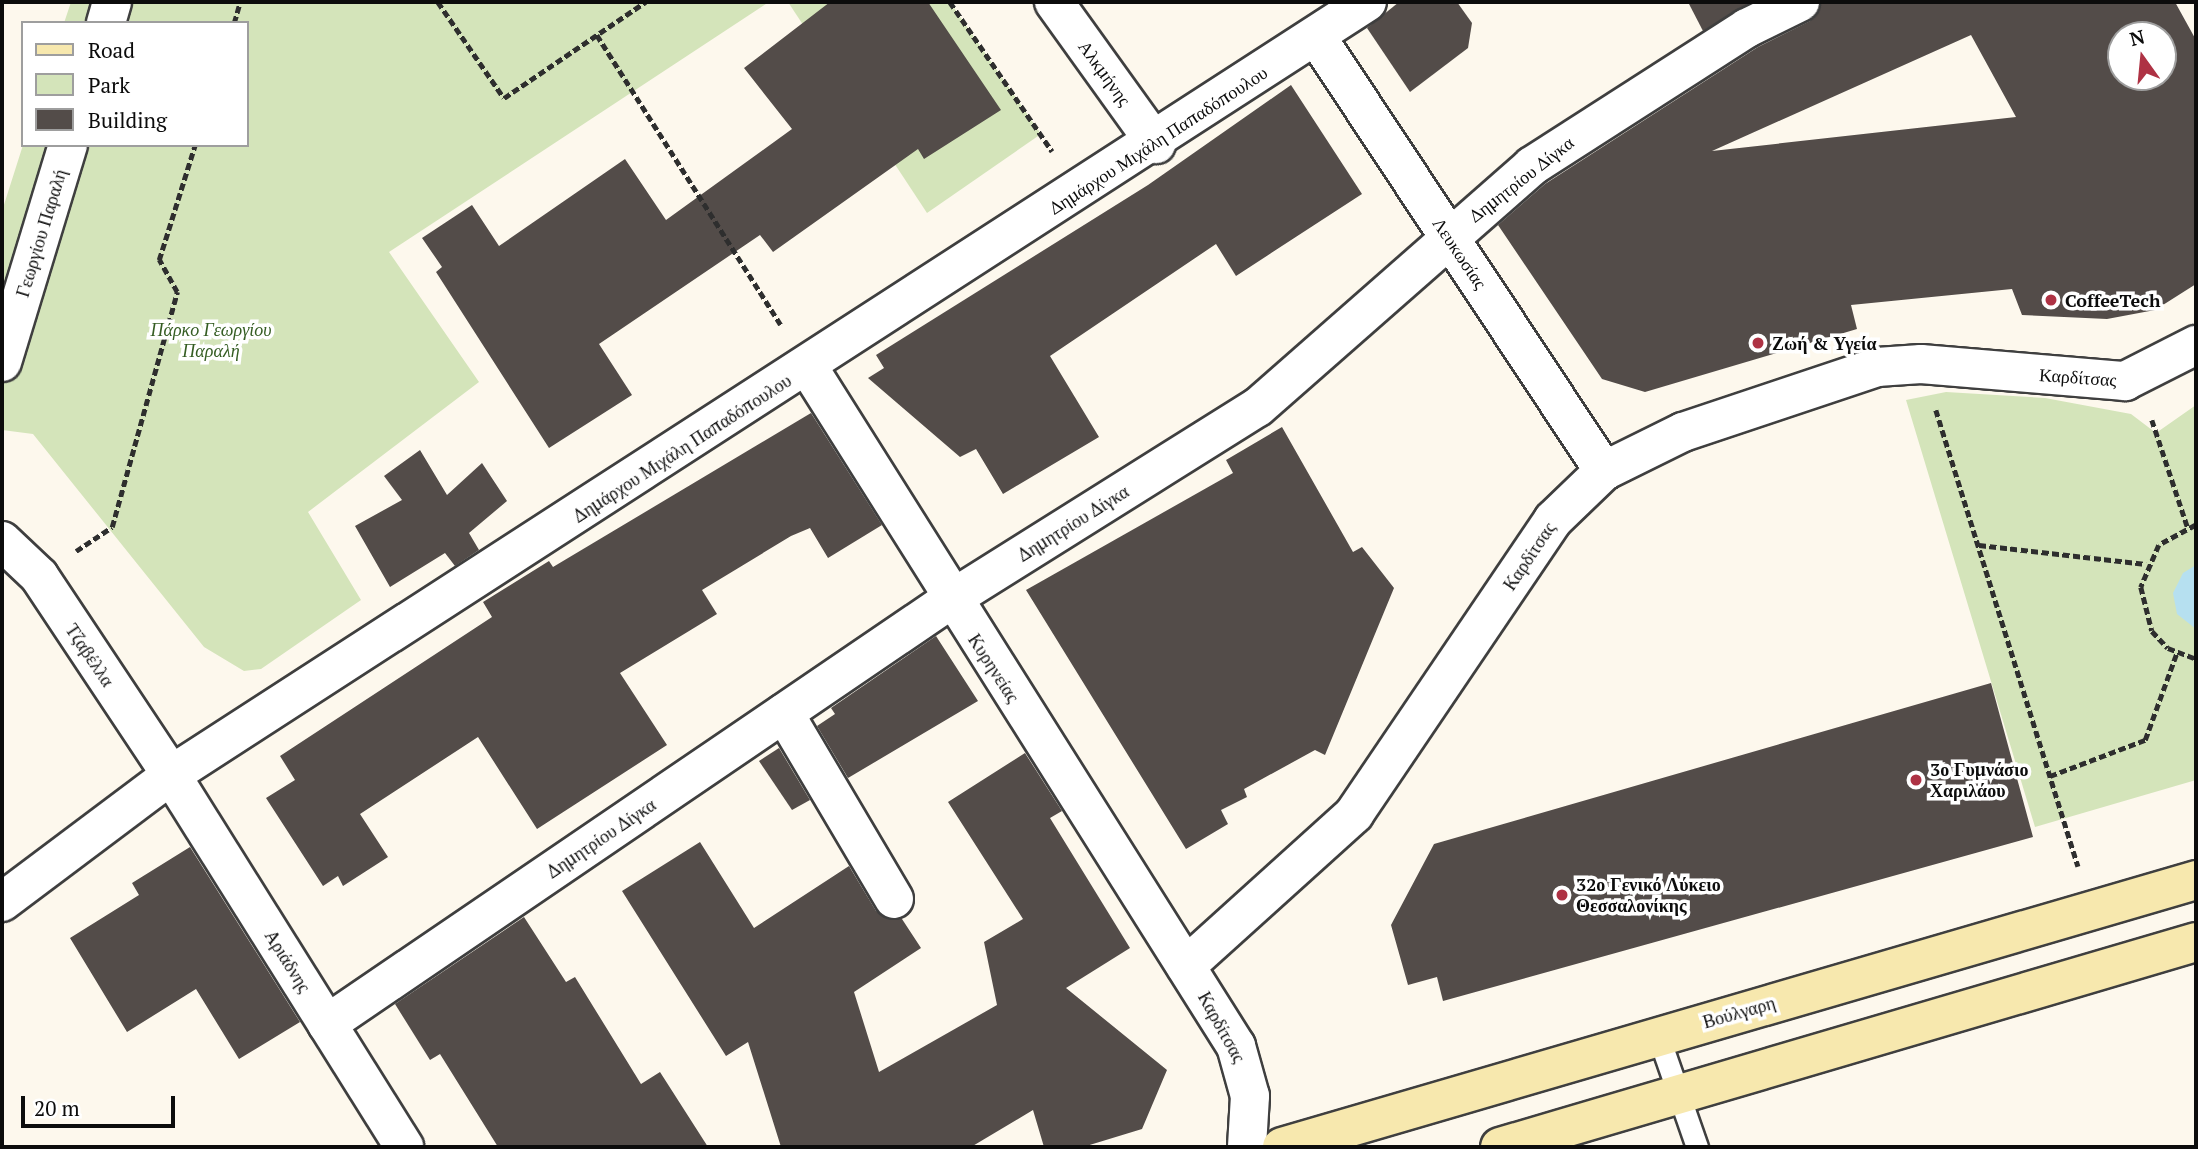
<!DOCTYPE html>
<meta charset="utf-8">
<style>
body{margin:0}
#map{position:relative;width:2198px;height:1149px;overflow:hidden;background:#fdf8ed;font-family:"PT Serif",serif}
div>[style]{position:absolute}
.green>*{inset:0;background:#d4e4ba}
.water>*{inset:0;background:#b6e0f0}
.building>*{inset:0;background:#534c49}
.path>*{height:4.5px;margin-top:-2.25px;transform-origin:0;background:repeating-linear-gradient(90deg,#2e2e2e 0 7px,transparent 0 10.5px)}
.roads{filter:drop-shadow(2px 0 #3f3f3f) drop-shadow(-2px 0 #3f3f3f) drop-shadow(0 2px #3f3f3f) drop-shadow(0 -2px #3f3f3f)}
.lane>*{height:21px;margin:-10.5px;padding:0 10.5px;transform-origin:10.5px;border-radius:10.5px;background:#fff}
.street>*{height:38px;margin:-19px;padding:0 19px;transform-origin:19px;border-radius:19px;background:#fff}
.secondary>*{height:38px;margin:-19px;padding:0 19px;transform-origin:19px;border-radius:19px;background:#f7e8ae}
.dots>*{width:19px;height:19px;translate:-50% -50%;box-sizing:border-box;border:4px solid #fff;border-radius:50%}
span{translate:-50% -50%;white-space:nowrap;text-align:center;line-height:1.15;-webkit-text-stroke:7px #fff;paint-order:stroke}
.street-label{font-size:18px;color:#0c0c0c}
.poi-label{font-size:18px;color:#0c0c0c;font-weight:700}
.left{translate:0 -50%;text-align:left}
.park-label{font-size:18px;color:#355d23;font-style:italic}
.frame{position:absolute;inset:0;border:4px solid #0c0c0c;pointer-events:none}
.legend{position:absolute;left:21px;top:21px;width:228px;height:126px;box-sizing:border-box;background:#fff;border:2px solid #9e9e9e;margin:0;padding:9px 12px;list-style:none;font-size:21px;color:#0c0c0c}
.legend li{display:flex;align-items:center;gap:14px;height:35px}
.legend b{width:35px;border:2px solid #9e9e9e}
.north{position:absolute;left:2107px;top:21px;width:70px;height:70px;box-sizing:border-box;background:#fff;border:2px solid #9e9e9e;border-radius:50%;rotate:345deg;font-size:19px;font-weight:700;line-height:28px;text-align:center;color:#0c0c0c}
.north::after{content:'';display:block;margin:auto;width:24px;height:32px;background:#ae3244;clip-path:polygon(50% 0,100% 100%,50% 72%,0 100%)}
.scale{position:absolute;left:21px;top:1096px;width:154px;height:32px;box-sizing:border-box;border:4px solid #0c0c0c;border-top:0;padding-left:9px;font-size:21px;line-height:24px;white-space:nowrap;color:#0c0c0c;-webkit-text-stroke:5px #fff;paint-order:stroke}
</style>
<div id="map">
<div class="green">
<i style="clip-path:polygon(71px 2px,769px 2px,389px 252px,479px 382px,308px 512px,361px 600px,261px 669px,244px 671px,204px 647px,33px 434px,2px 430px,2px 211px,23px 145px,247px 145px,247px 23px,64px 23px)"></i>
<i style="clip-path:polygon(788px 2px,950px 2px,1041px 134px,927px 213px)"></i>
<i style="clip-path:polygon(1946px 392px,2045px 398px,2131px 414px,2156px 433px,2196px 405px,2196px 780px,2035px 827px,1906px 400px)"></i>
</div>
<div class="water">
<i style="clip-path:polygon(2196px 565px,2196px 629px,2177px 614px,2173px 593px,2183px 573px)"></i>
</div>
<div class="building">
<i style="clip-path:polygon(830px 2px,928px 2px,1001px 110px,924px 159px,918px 149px,773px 252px,760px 235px,599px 344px,632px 395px,549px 448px,436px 272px,442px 267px,422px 238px,472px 205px,499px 246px,625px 159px,666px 220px,792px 129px,744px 68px)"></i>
<i style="clip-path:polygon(1399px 2px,1457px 2px,1472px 23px,1468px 48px,1410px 92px,1367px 28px)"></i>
<i style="clip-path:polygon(1688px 2px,1751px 2px,1703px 31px)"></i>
<i style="clip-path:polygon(evenodd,1822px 2px,2175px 2px,2196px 40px,2196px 284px,2155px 310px,2107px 319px,2022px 315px,2012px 289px,1851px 305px,1857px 329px,1645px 392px,1602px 379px,1498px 225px,1545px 184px,1758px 47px,1810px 21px,1822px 2px,1971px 35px,2016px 117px,1712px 151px,1971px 35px,1822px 2px,2121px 35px,2163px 35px,2163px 77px,2121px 77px,2121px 35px)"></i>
<i style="clip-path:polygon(1291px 85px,1362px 194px,1236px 276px,1216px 244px,1050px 356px,1099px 437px,1003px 494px,976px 449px,960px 457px,868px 378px,884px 368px,876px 355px,1148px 185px)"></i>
<i style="clip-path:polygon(811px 413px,882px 525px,828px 558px,810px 528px,791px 536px,702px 590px,717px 614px,620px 673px,667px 745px,537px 829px,478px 737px,360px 814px,388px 857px,343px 886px,338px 876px,323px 886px,266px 798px,295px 780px,280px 756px,492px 617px,483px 602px,549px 561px,553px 567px)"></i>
<i style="clip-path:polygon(1282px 427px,1353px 552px,1362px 547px,1394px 588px,1325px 755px,1315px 750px,1244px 789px,1247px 797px,1221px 810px,1228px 824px,1186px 849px,1026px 590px,1233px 473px,1226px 460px)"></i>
<i style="clip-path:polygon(420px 450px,447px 495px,482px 463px,507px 501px,469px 533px,479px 550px,455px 566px,445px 553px,390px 587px,355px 526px,402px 500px,384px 476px)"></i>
<i style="clip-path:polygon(936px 636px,978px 701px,848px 778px,817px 726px,835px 714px,831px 708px)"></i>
<i style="clip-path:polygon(1991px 683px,2033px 837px,1443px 1001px,1437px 977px,1408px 985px,1391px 925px,1434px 844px)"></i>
<i style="clip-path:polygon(779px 748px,810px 800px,792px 810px,759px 761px)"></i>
<i style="clip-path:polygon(1025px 753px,1062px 811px,1050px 818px,1130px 948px,1066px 988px,1167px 1070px,1142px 1129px,1083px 1147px,1044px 1147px,1033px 1110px,971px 1147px,781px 1147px,748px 1042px,726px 1056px,622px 891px,700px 842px,754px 928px,849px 866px,876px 911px,902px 919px,921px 948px,854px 992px,879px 1072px,997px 1005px,984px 942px,1023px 919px,948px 802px)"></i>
<i style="clip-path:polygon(190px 847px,300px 1022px,239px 1059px,196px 989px,127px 1032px,70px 938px,139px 895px,132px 883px)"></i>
<i style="clip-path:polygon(524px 917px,566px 982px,575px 977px,641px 1084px,660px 1072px,708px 1147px,498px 1147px,440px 1054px,430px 1060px,395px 1004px)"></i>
</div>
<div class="path">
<i style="left:438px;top:2px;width:116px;rotate:55.5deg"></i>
<i style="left:504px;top:98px;width:171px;rotate:-34.2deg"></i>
<i style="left:950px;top:2px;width:181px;rotate:55.6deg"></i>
<i style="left:234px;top:23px;width:22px;rotate:-74deg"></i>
<i style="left:597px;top:35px;width:343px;rotate:57.6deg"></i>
<i style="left:1936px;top:410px;width:478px;rotate:72.7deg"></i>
<i style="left:2152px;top:420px;width:114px;rotate:71.6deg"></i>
<i style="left:2196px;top:525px;width:42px;rotate:151.6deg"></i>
<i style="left:2159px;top:545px;width:46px;rotate:113.2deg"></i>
<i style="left:2141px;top:587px;width:45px;rotate:76deg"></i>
<i style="left:2152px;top:631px;width:23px;rotate:47deg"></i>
<i style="left:2168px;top:648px;width:30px;rotate:21deg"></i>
<i style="left:1979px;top:545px;width:168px;rotate:6.5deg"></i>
<i style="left:76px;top:551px;width:43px;rotate:-33.7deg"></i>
<i style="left:112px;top:527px;width:244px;rotate:-74.5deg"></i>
<i style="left:177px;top:292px;width:37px;rotate:-119deg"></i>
<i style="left:159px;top:260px;width:121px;rotate:-72.6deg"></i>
<i style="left:2050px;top:776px;width:102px;rotate:-20.8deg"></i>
<i style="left:2145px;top:740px;width:94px;rotate:-70deg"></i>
</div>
<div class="roads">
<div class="lane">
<i style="left:1658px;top:1035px;width:119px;rotate:70.8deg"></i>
</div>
<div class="street">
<i style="left:1054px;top:2px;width:175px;rotate:54.3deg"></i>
<i style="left:106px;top:23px;width:22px;rotate:-74deg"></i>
<i style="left:1316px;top:36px;width:522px;rotate:56.49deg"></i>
<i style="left:2px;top:362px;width:227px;rotate:-73.1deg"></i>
<i style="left:808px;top:367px;width:803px;rotate:57.78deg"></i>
<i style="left:1236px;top:1046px;width:52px;rotate:74.4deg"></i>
<i style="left:1250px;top:1096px;width:51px;rotate:93.4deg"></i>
<i style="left:2px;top:541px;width:51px;rotate:43.4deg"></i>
<i style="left:39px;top:576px;width:239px;rotate:56.4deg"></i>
<i style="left:171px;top:775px;width:439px;rotate:57.9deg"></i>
<i style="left:784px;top:713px;width:216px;rotate:59.4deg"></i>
<i style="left:2px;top:902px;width:211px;rotate:-36.9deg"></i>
<i style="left:171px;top:775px;width:1424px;rotate:-32.88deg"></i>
<i style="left:1186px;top:966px;width:227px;rotate:-42.1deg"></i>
<i style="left:1354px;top:814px;width:355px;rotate:-55.9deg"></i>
<i style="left:1553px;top:520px;width:71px;rotate:-43.9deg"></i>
<i style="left:1604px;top:471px;width:88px;rotate:-26.3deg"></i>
<i style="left:1683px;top:432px;width:205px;rotate:-18.5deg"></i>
<i style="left:1877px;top:367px;width:44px;rotate:-3.9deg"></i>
<i style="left:1921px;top:364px;width:205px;rotate:4.8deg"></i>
<i style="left:2125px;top:381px;width:80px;rotate:-26.9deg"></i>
<i style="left:327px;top:1024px;width:754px;rotate:-34.24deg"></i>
<i style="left:950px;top:600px;width:363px;rotate:-32.1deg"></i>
<i style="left:1258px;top:407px;width:365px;rotate:-41.3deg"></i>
<i style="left:1532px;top:166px;width:255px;rotate:-32.7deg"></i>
<i style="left:1747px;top:28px;width:59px;rotate:-26.1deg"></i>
</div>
<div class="secondary">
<i style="left:1282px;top:1147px;width:952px;rotate:-16.28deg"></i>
<i style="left:1500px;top:1147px;width:726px;rotate:-16.41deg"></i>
</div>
</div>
<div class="dots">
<i style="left:2051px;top:300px;background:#ae3244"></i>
<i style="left:1758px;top:343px;background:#ae3244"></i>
<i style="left:1916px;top:780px;background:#ae3244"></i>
<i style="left:1562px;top:895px;background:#ae3244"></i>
</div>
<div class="street-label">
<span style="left:1105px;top:73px;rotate:54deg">Αλκμήνης</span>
<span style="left:1158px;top:140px;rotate:-33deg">Δημάρχου Μιχάλη Παπαδόπουλου</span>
<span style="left:1521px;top:179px;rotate:-38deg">Δημητρίου Δίγκα</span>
<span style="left:41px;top:233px;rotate:-73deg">Γεωργίου Παραλή</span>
<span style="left:1460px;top:253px;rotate:56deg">Λευκωσίας</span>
<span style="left:2078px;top:377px;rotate:4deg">Καρδίτσας</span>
<span style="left:682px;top:448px;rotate:-33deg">Δημάρχου Μιχάλη Παπαδόπουλου</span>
<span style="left:1073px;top:523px;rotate:-32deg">Δημητρίου Δίγκα</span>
<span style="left:1529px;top:556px;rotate:-56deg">Καρδίτσας</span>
<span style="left:90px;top:655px;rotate:56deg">Τζαβέλλα</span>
<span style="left:994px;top:668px;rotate:57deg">Κυρηνείας</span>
<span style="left:601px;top:838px;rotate:-34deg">Δημητρίου Δίγκα</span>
<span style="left:288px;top:961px;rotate:58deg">Αριάδνης</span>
<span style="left:1739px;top:1012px;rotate:-16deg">Βούλγαρη</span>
<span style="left:1222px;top:1027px;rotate:61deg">Καρδίτσας</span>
</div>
<div class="poi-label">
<span class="left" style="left:2065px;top:300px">CoffeeTech</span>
<span class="left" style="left:1772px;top:343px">Ζωή &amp; Υγεία</span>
<span class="left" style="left:1930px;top:780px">3ο Γυμνάσιο<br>Χαριλάου</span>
<span class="left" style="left:1576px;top:895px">32ο Γενικό Λύκειο<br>Θεσσαλονίκης</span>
</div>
<div class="park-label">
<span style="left:211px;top:340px">Πάρκο Γεωργίου<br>Παραλή</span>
</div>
<div class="frame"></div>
<ul class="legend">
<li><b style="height:9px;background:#f7e8ae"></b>Road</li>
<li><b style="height:19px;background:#d4e4ba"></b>Park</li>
<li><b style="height:19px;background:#534c49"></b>Building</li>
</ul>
<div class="north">N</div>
<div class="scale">20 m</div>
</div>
